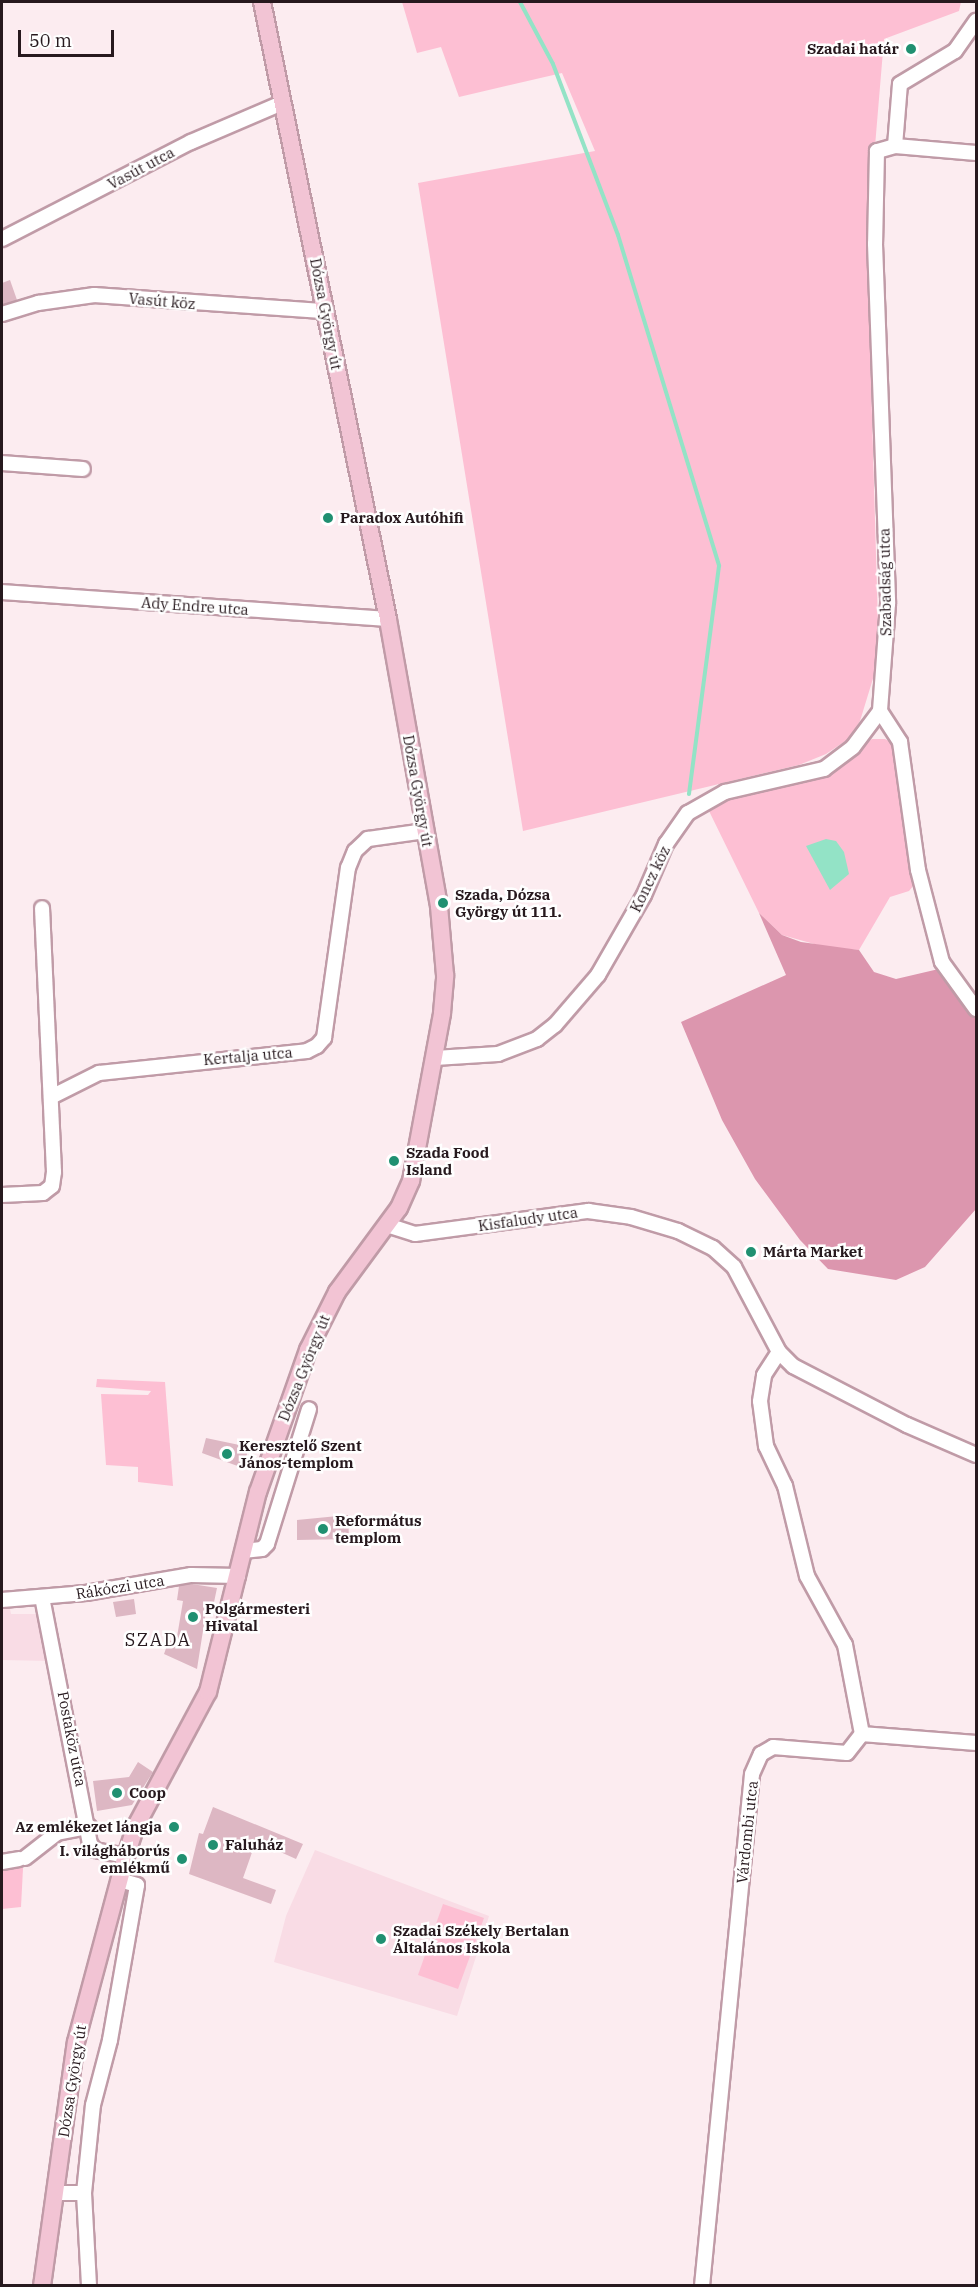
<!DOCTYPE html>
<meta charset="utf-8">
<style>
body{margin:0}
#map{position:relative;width:978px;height:2287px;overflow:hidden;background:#fcecf0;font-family:"IBM Plex Serif",serif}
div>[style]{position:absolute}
.built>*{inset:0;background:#f9dce5}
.green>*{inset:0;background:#fdbfd3}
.forest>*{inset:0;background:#dc96ae}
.water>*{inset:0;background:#93e3c6}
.stream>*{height:4px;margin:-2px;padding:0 2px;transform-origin:2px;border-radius:2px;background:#93e3c6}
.building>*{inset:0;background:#ddb7c3}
.roads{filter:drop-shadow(2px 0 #c09ba7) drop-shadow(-2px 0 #c09ba7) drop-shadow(0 2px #c09ba7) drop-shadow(0 -2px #c09ba7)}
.minor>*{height:14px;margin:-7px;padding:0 7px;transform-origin:7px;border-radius:7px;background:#fff}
.major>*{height:16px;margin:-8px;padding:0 8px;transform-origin:8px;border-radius:8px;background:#f2c4d4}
.dots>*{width:16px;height:16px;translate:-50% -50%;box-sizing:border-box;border:3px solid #fff;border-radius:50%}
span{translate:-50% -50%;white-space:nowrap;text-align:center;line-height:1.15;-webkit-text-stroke:5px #fff;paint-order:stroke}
.poi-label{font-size:15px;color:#27191e;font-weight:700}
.right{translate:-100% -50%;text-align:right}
.left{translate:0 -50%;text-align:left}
.street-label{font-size:15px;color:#27191e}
.quarter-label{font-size:18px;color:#27191e;letter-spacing:1.5px}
.frame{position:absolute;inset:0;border:3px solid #27191e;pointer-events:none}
.scale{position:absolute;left:18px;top:30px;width:96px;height:27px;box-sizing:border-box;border:3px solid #27191e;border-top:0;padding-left:8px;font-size:18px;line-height:21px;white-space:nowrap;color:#27191e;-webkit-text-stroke:4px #fff;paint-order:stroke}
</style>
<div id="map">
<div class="built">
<i style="clip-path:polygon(2px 1604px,9px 1604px,11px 1614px,41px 1614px,49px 1661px,2px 1660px)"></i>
<i style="clip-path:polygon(315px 1850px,489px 1916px,457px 2016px,274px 1962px,286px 1916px)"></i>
</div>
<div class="green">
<i style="clip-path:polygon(402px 2px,961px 2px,959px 11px,884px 39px,867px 242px,879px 659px,860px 721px,850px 738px,826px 754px,799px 765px,523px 831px,418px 183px,595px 151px,562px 73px,459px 97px,441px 47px,417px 53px)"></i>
<i style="clip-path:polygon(872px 739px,885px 739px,896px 745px,914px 885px,909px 891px,890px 897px,859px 950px,825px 947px,782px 935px,759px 913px,709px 811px,731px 798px,825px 774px)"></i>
<i style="clip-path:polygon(97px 1379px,165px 1382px,173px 1486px,138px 1482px,138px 1467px,106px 1465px,101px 1394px,148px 1395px,151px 1391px,96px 1387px)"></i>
<i style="clip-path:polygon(24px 1849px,21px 1907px,2px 1909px,2px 1854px)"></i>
<i style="clip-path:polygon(443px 1904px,484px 1918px,458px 1989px,418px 1975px)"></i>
</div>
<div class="forest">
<i style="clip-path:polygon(759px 913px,782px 935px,801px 942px,859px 950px,874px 972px,896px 979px,943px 968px,976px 1019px,976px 1209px,925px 1267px,896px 1280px,828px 1269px,800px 1240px,755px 1179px,722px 1120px,681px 1022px,786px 975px)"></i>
</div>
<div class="water">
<i style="clip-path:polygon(826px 839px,836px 841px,844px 852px,849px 874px,830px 890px,806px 846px)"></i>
</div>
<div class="stream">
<i style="left:520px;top:2px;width:70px;rotate:62deg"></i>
<i style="left:553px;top:64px;width:183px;rotate:69.2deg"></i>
<i style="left:618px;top:235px;width:346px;rotate:73deg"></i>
<i style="left:719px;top:566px;width:230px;rotate:97.5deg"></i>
</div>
<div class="building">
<i style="clip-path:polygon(10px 280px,17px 300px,2px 305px,2px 283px)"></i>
<i style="clip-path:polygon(206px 1438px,249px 1447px,243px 1468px,202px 1453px)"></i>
<i style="clip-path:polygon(348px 1515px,349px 1539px,297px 1540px,297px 1520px)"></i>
<i style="clip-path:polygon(192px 1584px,217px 1588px,213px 1607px,207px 1605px,197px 1669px,164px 1654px,169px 1640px,176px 1643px,183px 1601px,177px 1600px,179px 1586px)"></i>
<i style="clip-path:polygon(134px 1599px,136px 1614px,116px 1617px,113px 1602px)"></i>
<i style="clip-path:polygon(138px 1762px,153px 1772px,132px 1805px,97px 1811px,93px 1781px,129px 1777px)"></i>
<i style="clip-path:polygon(213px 1807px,303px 1844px,296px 1859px,256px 1841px,243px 1878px,276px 1890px,271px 1904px,189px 1874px,199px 1833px,203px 1834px)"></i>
</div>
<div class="roads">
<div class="minor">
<i style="left:895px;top:146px;width:62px;rotate:-85.4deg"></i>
<i style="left:900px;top:84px;width:64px;rotate:-31deg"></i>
<i style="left:955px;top:51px;width:37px;rotate:-55deg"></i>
<i style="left:976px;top:153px;width:81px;rotate:-175.1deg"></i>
<i style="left:895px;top:146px;width:19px;rotate:164deg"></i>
<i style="left:877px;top:151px;width:93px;rotate:91.2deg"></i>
<i style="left:875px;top:244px;width:360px;rotate:87.9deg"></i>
<i style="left:888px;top:604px;width:107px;rotate:94.3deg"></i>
<i style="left:880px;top:711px;width:37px;rotate:57deg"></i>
<i style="left:900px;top:742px;width:129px;rotate:82deg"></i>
<i style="left:918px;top:870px;width:95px;rotate:75.4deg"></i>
<i style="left:942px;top:962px;width:58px;rotate:54.1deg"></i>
<i style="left:2px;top:239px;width:212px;rotate:-27.2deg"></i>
<i style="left:191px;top:142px;width:99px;rotate:-23.2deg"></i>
<i style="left:2px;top:314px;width:38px;rotate:-17deg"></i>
<i style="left:38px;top:303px;width:57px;rotate:-8.1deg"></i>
<i style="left:94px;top:295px;width:232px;rotate:4deg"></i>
<i style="left:2px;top:463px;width:81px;rotate:4.2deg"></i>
<i style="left:2px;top:592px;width:387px;rotate:4deg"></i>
<i style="left:435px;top:1058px;width:63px;rotate:-3.6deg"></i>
<i style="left:498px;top:1054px;width:42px;rotate:-21deg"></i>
<i style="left:537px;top:1039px;width:23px;rotate:-38deg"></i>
<i style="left:555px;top:1025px;width:66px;rotate:-49.3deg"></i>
<i style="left:598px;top:975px;width:92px;rotate:-60.1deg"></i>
<i style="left:644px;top:895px;width:56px;rotate:-66.7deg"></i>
<i style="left:666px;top:844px;width:38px;rotate:-55deg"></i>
<i style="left:688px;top:813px;width:43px;rotate:-29.6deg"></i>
<i style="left:725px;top:792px;width:102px;rotate:-13.1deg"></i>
<i style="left:824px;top:769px;width:36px;rotate:-37deg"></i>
<i style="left:853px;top:747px;width:45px;rotate:-53.1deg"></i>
<i style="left:51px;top:1097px;width:54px;rotate:-26.6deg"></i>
<i style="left:99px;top:1073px;width:209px;rotate:-6deg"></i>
<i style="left:307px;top:1051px;width:11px;rotate:-27deg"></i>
<i style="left:317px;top:1046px;width:11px;rotate:-49deg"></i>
<i style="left:324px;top:1038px;width:172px;rotate:-82deg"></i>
<i style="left:348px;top:868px;width:18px;rotate:-68deg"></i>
<i style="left:355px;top:851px;width:18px;rotate:-43deg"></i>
<i style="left:368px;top:839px;width:58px;rotate:-8deg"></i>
<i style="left:2px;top:1195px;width:41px;rotate:-2.8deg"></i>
<i style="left:43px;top:1193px;width:11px;rotate:-38deg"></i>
<i style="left:52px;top:1186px;width:14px;rotate:-82deg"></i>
<i style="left:54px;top:1172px;width:264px;rotate:-92.6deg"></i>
<i style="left:387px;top:1225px;width:29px;rotate:18deg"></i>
<i style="left:415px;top:1234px;width:175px;rotate:-7.6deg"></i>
<i style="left:588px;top:1211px;width:43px;rotate:7.9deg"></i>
<i style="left:631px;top:1217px;width:49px;rotate:16.6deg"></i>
<i style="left:678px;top:1231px;width:39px;rotate:26deg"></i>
<i style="left:713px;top:1248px;width:28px;rotate:42deg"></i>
<i style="left:734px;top:1267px;width:96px;rotate:62.1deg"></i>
<i style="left:779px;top:1352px;width:20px;rotate:45deg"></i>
<i style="left:793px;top:1366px;width:128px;rotate:27.4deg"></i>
<i style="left:907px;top:1425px;width:75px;rotate:23.5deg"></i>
<i style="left:243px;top:1551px;width:19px;rotate:-6deg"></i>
<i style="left:262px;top:1549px;width:7px;rotate:-45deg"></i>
<i style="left:267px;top:1544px;width:141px;rotate:-72.7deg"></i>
<i style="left:42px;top:1597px;width:252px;rotate:79deg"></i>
<i style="left:90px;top:1844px;width:8px;rotate:50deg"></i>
<i style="left:95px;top:1850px;width:32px;rotate:11deg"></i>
<i style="left:2px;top:1600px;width:84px;rotate:-4.8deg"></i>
<i style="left:86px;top:1593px;width:107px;rotate:-9.7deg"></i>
<i style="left:191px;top:1575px;width:47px;rotate:1.2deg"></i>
<i style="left:862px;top:1734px;width:114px;rotate:4.5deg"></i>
<i style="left:25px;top:1858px;width:41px;rotate:-38deg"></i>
<i style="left:57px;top:1833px;width:33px;rotate:-11deg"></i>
<i style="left:2px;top:1862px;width:17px;rotate:-10deg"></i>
<i style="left:55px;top:2193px;width:29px"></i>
<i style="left:84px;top:2193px;width:93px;rotate:86.9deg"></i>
<i style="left:84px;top:2193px;width:88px;rotate:-84.2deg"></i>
<i style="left:93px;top:2105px;width:67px;rotate:-75.3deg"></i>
<i style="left:110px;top:2040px;width:157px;rotate:-80.1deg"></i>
<i style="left:137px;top:1885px;width:19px;rotate:-164deg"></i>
<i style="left:702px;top:2286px;width:514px;rotate:-84.42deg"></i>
<i style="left:752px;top:1774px;width:22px;rotate:-66deg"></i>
<i style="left:761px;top:1754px;width:14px;rotate:-30deg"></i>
<i style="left:773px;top:1747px;width:74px;rotate:4.6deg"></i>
<i style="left:847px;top:1753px;width:24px;rotate:-52deg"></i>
<i style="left:862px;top:1734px;width:91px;rotate:-100.8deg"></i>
<i style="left:845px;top:1645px;width:79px;rotate:-118.8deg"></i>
<i style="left:807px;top:1576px;width:93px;rotate:-103.7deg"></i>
<i style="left:785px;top:1486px;width:44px;rotate:-115.4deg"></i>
<i style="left:766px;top:1446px;width:45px;rotate:-97.6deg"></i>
<i style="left:760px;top:1401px;width:26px;rotate:-81deg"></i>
<i style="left:764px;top:1375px;width:27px;rotate:-57deg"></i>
</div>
<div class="major">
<i style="left:42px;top:2286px;width:246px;rotate:-82.1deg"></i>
<i style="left:76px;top:2042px;width:193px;rotate:-75deg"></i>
<i style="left:126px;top:1856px;width:32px;rotate:-72deg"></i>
<i style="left:136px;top:1826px;width:152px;rotate:-61.8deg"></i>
<i style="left:208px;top:1692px;width:206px;rotate:-76deg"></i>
<i style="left:258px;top:1492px;width:151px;rotate:-70.6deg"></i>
<i style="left:308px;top:1350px;width:65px;rotate:-63.4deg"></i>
<i style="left:337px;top:1292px;width:104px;rotate:-53.6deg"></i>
<i style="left:399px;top:1208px;width:30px;rotate:-66deg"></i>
<i style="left:411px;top:1181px;width:171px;rotate:-79.5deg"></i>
<i style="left:442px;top:1013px;width:38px;rotate:-85deg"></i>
<i style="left:445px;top:975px;width:69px;rotate:-95deg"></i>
<i style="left:439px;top:906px;width:291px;rotate:-100.1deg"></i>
<i style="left:388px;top:619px;width:630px;rotate:-101.54deg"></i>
</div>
</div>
<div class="dots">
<i style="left:911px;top:49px;background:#209071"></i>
<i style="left:328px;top:518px;background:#209071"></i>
<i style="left:443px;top:903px;background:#209071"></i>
<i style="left:394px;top:1161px;background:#209071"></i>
<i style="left:751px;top:1252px;background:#209071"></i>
<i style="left:227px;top:1454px;background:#209071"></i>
<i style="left:323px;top:1529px;background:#209071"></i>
<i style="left:193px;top:1617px;background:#209071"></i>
<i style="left:117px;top:1793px;background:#209071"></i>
<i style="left:174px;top:1827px;background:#209071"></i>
<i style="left:213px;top:1845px;background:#209071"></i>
<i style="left:182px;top:1859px;background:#209071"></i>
<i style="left:381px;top:1939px;background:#209071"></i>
</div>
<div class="poi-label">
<span class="right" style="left:899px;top:49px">Szadai határ</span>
<span class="left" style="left:340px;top:518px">Paradox Autóhifi</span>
<span class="left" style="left:455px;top:903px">Szada, Dózsa<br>György út 111.</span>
<span class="left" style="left:406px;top:1161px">Szada Food<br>Island</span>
<span class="left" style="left:763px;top:1252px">Márta Market</span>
<span class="left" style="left:239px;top:1454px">Keresztelő Szent<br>János-templom</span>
<span class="left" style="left:335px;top:1529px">Református<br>templom</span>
<span class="left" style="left:205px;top:1617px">Polgármesteri<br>Hivatal</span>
<span class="left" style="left:129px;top:1793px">Coop</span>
<span class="right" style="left:162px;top:1827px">Az emlékezet lángja</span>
<span class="left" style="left:225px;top:1845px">Faluház</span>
<span class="right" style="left:170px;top:1859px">I. világháborús<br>emlékmű</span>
<span class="left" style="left:393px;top:1939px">Szadai Székely Bertalan<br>Általános Iskola</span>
</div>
<div class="street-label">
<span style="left:141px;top:168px;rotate:-28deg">Vasút utca</span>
<span style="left:162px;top:301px;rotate:5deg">Vasút köz</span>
<span style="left:326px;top:314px;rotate:79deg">Dózsa György út</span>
<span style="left:885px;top:582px;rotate:-91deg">Szabadság utca</span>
<span style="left:195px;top:606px;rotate:4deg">Ady Endre utca</span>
<span style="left:418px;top:791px;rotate:80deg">Dózsa György út</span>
<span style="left:650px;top:879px;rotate:-64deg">Koncz köz</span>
<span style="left:248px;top:1056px;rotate:-5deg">Kertalja utca</span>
<span style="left:528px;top:1219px;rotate:-8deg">Kisfaludy utca</span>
<span style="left:304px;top:1368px;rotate:-68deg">Dózsa György út</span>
<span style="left:120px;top:1587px;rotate:-9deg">Rákóczi utca</span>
<span style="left:72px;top:1739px;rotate:79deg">Postaköz utca</span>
<span style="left:747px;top:1832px;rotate:-84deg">Várdombi utca</span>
<span style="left:72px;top:2081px;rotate:-81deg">Dózsa György út</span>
</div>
<div class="quarter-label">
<span style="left:158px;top:1640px">SZADA</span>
</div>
<div class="frame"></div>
<div class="scale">50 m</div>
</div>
